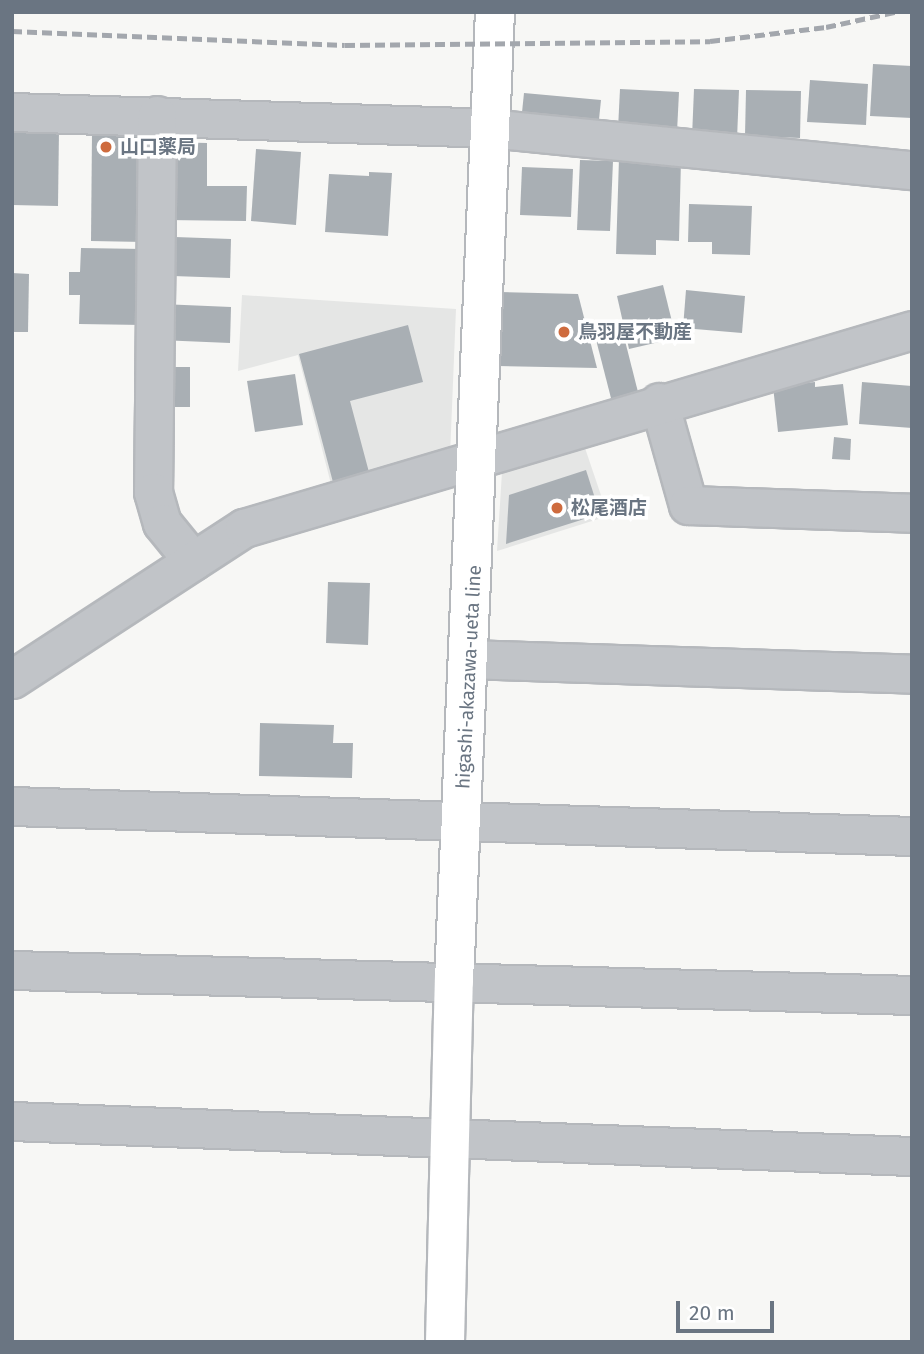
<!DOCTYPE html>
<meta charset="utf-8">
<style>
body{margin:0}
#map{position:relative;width:924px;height:1354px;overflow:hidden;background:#f7f7f5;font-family:"Fira Sans","Noto Sans JP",sans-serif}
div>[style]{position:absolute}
.built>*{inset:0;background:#e5e6e5}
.building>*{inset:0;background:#a9afb4}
.roads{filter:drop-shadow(2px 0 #b5b8bc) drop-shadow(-2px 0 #b5b8bc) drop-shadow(0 2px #b5b8bc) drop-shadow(0 -2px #b5b8bc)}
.minor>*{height:37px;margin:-18.5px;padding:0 18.5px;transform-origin:18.5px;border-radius:18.5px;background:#c1c4c8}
.major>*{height:38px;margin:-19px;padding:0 19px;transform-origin:19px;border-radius:19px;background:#fff}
.rail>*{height:5px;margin-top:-2.5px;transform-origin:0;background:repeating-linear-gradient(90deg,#a3a7ad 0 10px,transparent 0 15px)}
.dots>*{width:19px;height:19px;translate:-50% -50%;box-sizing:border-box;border:4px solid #fff;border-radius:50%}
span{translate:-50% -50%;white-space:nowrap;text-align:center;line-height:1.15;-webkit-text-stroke:7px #fff;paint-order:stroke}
.poi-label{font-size:19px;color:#6a7582;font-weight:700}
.left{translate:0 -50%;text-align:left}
.street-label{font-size:19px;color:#6a7582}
.frame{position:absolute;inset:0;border:14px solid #6a7582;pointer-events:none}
.scale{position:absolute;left:676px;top:1301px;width:98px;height:32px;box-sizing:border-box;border:4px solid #6a7582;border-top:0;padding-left:9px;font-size:21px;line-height:24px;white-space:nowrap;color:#6a7582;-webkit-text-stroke:5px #fff;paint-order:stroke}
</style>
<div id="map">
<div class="built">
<i style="clip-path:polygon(242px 295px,456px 309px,450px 456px,332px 488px,298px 355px,238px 371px)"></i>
<i style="clip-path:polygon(585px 448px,608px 516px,497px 551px,502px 472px)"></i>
</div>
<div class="building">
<i style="clip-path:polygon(873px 64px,912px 66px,912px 118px,870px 116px)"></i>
<i style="clip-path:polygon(810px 80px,868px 84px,866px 125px,807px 122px)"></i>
<i style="clip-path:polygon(620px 89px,679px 92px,677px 132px,618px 129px)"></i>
<i style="clip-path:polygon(694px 89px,739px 90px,737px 139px,692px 137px)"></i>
<i style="clip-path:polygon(746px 90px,801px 91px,800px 138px,745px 136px)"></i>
<i style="clip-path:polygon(524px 93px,601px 100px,598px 129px,521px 122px)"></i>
<i style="clip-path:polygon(12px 128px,59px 129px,58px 206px,12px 205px)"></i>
<i style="clip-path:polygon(92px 133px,146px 134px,144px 242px,91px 241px)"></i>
<i style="clip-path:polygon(167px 142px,207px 143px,207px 186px,247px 186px,246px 221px,166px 220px)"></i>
<i style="clip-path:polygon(256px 149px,301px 152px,296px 225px,251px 221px)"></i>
<i style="clip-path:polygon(619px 158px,681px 160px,679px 241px,656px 240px,656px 255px,616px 254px)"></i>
<i style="clip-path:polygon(580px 160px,613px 161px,610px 231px,577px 230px)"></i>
<i style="clip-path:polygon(522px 167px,573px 169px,571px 217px,520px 215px)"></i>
<i style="clip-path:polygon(369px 172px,392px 173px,388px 236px,325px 232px,329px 174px,369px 176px)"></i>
<i style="clip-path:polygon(689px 204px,752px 206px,750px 255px,712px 254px,712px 242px,688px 242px)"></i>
<i style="clip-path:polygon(175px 237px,231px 239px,230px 278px,173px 276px)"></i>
<i style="clip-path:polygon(81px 248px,144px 249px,143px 325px,79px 324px,80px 295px,69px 295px,69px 272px,80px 272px)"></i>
<i style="clip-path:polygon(12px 273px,29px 274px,28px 332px,12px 332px)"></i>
<i style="clip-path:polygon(663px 285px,676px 338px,629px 349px,617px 296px)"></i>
<i style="clip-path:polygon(686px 290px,745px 296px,742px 333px,683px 328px)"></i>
<i style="clip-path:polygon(500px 292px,578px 294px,597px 368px,498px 366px)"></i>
<i style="clip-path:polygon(161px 304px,231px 307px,230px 343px,159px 340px)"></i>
<i style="clip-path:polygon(620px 321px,639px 396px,612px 402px,593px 328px)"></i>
<i style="clip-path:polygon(408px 325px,423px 382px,350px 401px,370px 476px,334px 486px,299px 354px)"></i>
<i style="clip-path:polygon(160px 367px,190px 367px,190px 407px,160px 407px)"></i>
<i style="clip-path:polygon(295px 374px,303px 425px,255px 432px,247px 381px)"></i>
<i style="clip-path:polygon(815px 382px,815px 387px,843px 384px,848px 425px,778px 432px,773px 386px)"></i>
<i style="clip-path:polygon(862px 382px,912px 386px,912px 428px,859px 424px)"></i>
<i style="clip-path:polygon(834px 437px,851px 439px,850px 460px,832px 459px)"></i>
<i style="clip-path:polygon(586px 470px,600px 514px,506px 544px,509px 495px)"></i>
<i style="clip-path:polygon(328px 582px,370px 583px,368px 645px,326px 643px)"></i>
<i style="clip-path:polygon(260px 723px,334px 725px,333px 743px,353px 743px,352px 778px,259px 776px)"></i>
</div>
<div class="roads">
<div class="minor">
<i style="left:12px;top:112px;width:476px;rotate:1.9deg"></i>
<i style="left:488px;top:128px;width:426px;rotate:5.7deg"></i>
<i style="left:157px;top:115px;width:377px;rotate:90.6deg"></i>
<i style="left:153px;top:492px;width:32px;rotate:74deg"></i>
<i style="left:162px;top:523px;width:49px;rotate:50.8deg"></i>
<i style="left:659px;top:402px;width:107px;rotate:74.3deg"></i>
<i style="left:688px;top:505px;width:224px;rotate:2deg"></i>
<i style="left:470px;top:659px;width:442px;rotate:1.9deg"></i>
<i style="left:12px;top:679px;width:277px;rotate:-33.1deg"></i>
<i style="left:244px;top:528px;width:697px;rotate:-16.51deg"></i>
<i style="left:12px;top:806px;width:900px;rotate:1.91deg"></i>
<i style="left:12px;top:970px;width:900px;rotate:1.59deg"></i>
<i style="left:12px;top:1121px;width:901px;rotate:2.23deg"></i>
</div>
<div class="major">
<i style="left:445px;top:1342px;width:361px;rotate:-88.6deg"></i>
<i style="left:454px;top:981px;width:970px;rotate:-87.58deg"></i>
</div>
</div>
<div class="rail">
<i style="left:12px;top:31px;width:333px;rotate:2.4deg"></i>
<i style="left:345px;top:45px;width:365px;rotate:-0.6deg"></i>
<i style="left:710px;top:41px;width:117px;rotate:-6.9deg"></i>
<i style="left:826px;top:27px;width:71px;rotate:-12.3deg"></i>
</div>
<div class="dots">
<i style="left:106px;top:147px;background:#ce6b3e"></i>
<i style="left:564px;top:332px;background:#ce6b3e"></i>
<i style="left:557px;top:508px;background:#ce6b3e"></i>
</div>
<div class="poi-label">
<span class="left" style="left:120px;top:147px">山口薬局</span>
<span class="left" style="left:578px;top:332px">鳥羽屋不動産</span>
<span class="left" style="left:571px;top:508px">松尾酒店</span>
</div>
<div class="street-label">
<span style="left:469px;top:677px;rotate:-87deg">higashi-akazawa-ueta line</span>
</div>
<div class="frame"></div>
<div class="scale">20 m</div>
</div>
